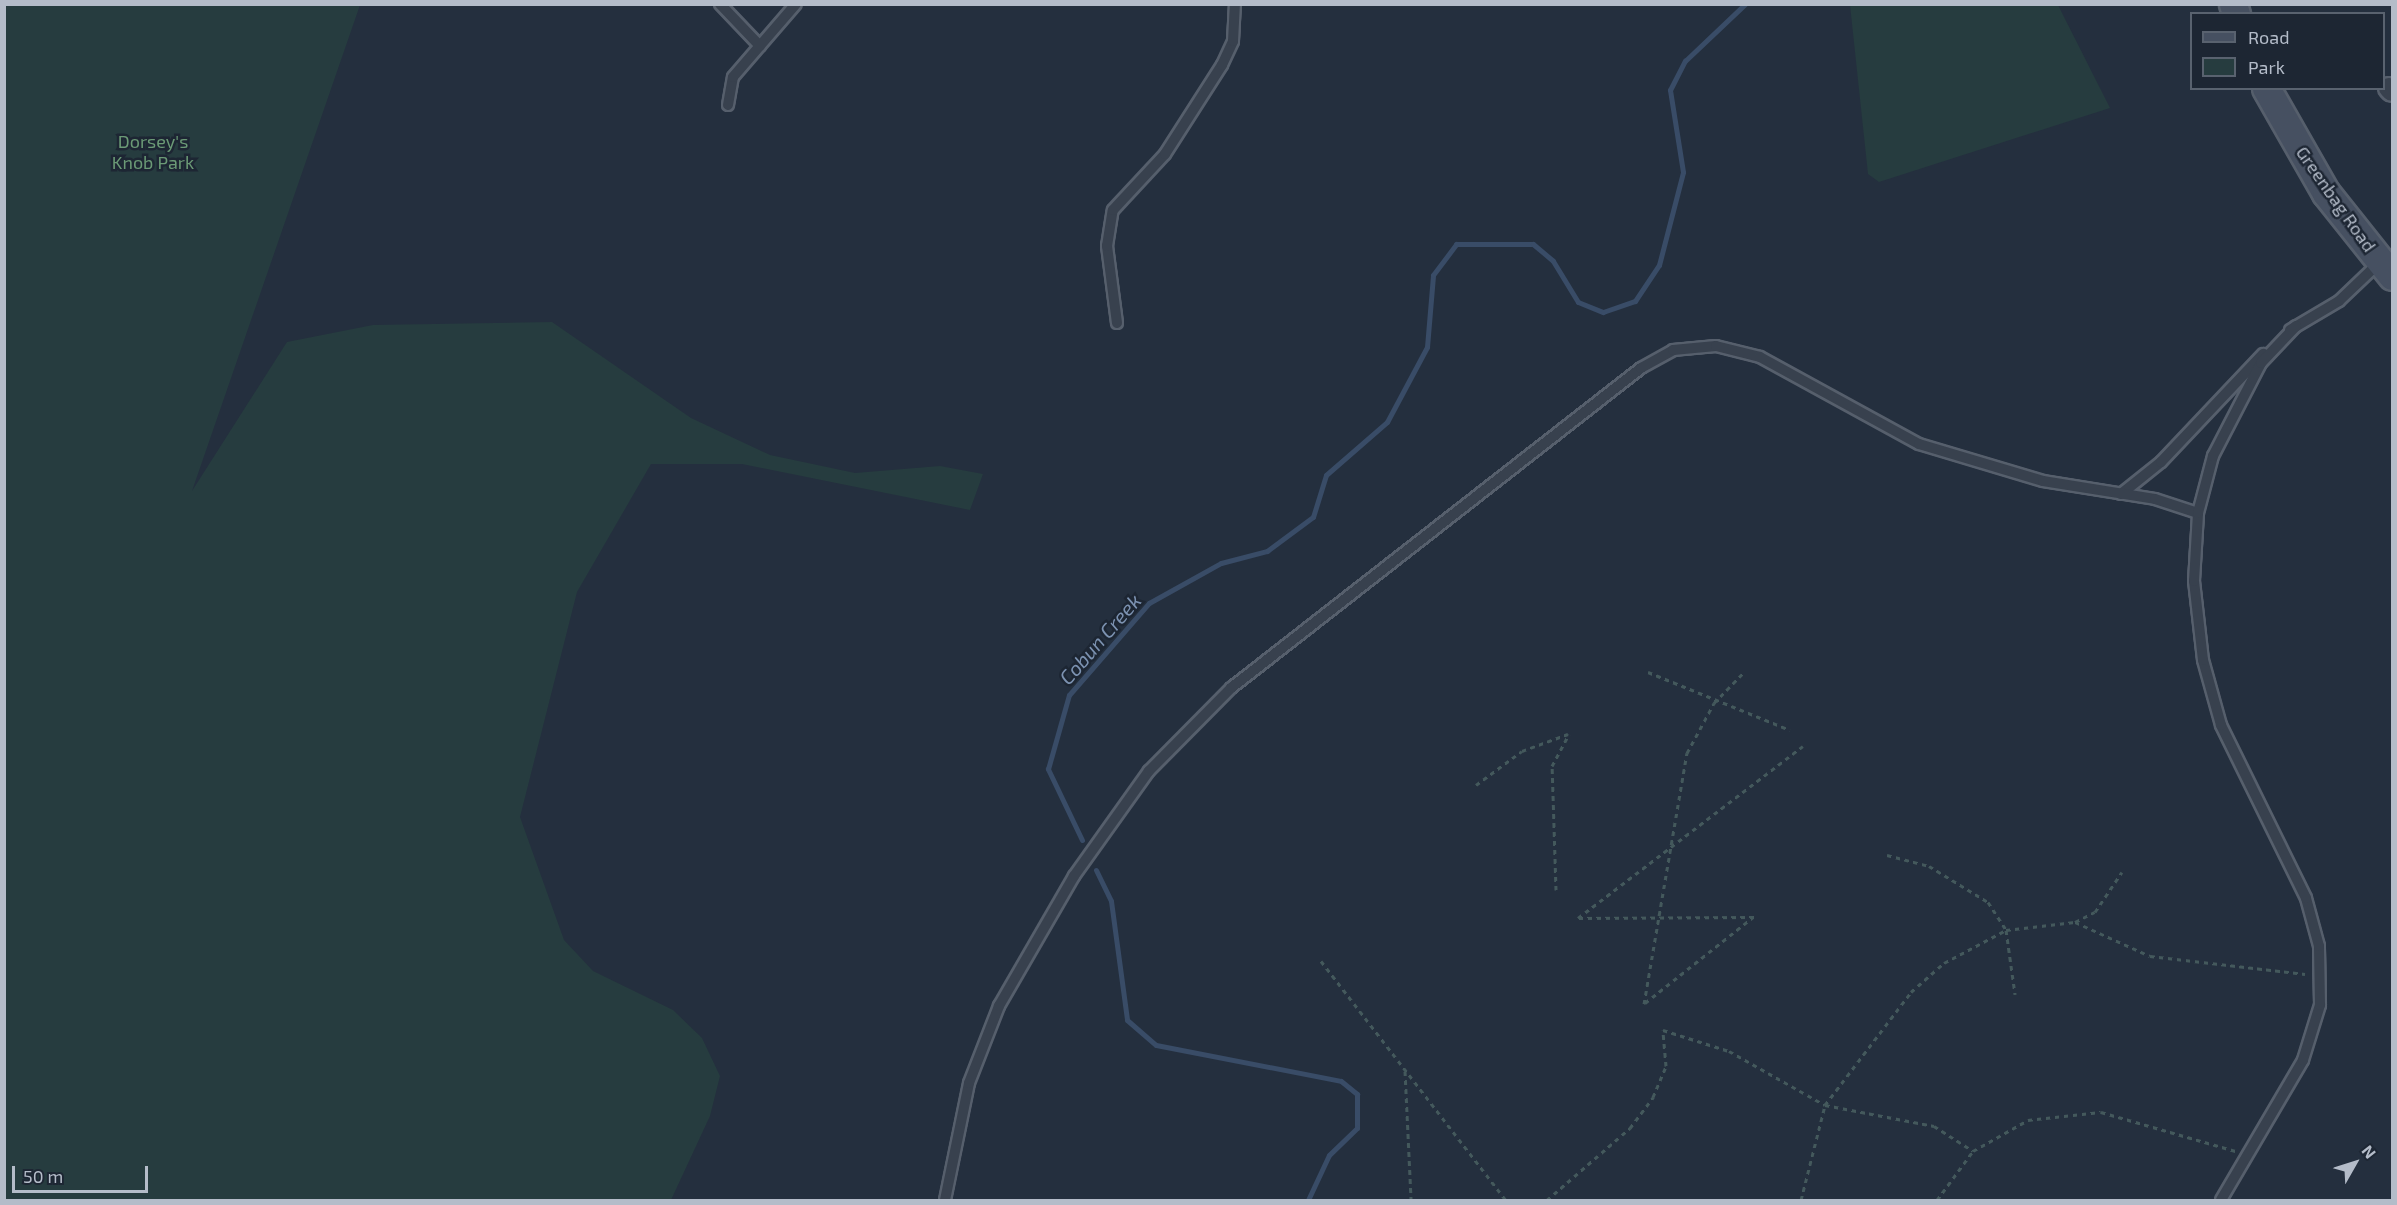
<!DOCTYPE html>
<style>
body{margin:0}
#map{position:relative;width:2397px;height:1205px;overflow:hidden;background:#242f3e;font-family:"Exo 2",sans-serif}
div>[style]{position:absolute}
.green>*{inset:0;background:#263c3f}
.stream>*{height:5px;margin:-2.5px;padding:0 2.5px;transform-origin:2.5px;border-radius:2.5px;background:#394c67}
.path>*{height:3px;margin-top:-1.5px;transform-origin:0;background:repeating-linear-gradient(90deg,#44595c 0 4.5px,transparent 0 9px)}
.roads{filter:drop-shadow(2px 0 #565f6c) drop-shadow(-2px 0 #565f6c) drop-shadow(0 2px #565f6c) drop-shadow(0 -2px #565f6c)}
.lane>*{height:10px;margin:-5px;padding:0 5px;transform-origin:5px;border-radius:5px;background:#38414e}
.street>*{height:20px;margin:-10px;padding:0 10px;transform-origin:10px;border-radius:10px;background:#38414e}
.secondary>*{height:27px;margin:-13.5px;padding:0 13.5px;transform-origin:13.5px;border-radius:13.5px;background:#465061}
span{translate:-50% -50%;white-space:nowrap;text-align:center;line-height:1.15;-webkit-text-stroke:5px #1d2633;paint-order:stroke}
.park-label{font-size:18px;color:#6b9a76}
.street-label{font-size:18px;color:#b4bcc9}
.water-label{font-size:20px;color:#7c92b1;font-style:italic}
.frame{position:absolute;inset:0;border:6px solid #b4bcc9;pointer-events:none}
.legend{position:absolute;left:2190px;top:12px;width:195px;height:78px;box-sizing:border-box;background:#1d2633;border:2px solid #59626f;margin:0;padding:8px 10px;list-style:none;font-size:18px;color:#b4bcc9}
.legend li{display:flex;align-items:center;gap:12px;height:30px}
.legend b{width:30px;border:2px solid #59626f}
.north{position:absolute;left:2325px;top:1133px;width:60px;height:60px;-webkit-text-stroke:4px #1d2633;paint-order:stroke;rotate:51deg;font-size:16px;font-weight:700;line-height:24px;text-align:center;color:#b4bcc9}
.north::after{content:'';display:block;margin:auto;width:21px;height:27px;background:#b4bcc9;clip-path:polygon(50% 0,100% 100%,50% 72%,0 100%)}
.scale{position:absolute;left:12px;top:1166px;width:136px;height:27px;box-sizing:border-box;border:3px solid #b4bcc9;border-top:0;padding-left:8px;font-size:18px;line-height:21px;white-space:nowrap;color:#b4bcc9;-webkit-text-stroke:4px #1d2633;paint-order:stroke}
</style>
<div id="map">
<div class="green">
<i style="clip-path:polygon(5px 4px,360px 5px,192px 491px,287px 342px,373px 325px,552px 322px,691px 418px,770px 455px,855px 473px,940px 466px,983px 474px,970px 510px,742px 464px,651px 464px,577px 592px,520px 817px,564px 940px,593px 971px,673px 1010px,702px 1038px,720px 1076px,710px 1116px,671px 1200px,5px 1200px)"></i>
<i style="clip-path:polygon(1850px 5px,2058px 5px,2110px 108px,1879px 182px,1868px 174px)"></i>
</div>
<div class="stream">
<i style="left:1082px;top:840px;width:79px;rotate:-115.6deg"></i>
<i style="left:1048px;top:769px;width:77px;rotate:-74.2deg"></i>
<i style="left:1069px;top:695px;width:122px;rotate:-49deg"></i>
<i style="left:1149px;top:603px;width:82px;rotate:-29.1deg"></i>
<i style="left:1221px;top:563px;width:48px;rotate:-14.6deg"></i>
<i style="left:1267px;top:551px;width:57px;rotate:-36.5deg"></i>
<i style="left:1313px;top:517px;width:44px;rotate:-72.8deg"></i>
<i style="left:1326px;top:475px;width:81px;rotate:-41deg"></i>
<i style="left:1387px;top:422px;width:85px;rotate:-61.9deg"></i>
<i style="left:1427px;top:347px;width:72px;rotate:-85.2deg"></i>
<i style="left:1433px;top:275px;width:39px;rotate:-53deg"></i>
<i style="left:1456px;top:244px;width:77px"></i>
<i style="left:1533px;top:244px;width:26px;rotate:40deg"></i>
<i style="left:1553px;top:261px;width:48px;rotate:58.6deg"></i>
<i style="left:1578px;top:302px;width:27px;rotate:22deg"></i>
<i style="left:1603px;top:312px;width:34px;rotate:-19deg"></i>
<i style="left:1635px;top:301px;width:43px;rotate:-56.3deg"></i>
<i style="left:1659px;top:265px;width:96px;rotate:-75.5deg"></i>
<i style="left:1683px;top:172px;width:83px;rotate:-99deg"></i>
<i style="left:1670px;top:90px;width:33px;rotate:-63deg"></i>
<i style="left:1685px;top:61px;width:83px;rotate:-43.5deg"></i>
<i style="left:1096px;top:870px;width:34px;rotate:64deg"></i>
<i style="left:1111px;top:901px;width:120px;rotate:82.3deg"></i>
<i style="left:1127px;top:1020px;width:38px;rotate:41deg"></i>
<i style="left:1156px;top:1045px;width:188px;rotate:11deg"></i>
<i style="left:1341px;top:1081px;width:21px;rotate:39deg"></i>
<i style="left:1357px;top:1094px;width:34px;rotate:90deg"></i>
<i style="left:1357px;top:1128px;width:39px;rotate:136deg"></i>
<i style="left:1329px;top:1155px;width:50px;rotate:115deg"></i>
</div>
<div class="path">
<i style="left:1648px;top:672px;width:153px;rotate:22.2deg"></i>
<i style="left:1476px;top:785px;width:57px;rotate:-36.5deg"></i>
<i style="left:1522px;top:751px;width:49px;rotate:-20.3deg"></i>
<i style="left:1887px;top:855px;width:43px;rotate:14.7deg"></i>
<i style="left:1929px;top:866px;width:69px;rotate:31.4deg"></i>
<i style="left:1988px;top:902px;width:33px;rotate:57deg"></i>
<i style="left:2006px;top:930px;width:65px;rotate:82deg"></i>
<i style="left:1556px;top:890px;width:124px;rotate:-91.8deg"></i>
<i style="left:1552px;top:766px;width:36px;rotate:-62deg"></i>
<i style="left:1754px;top:917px;width:176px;rotate:179.7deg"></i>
<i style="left:1578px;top:918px;width:283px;rotate:-37.4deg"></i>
<i style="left:2075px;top:922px;width:82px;rotate:24.4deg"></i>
<i style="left:2150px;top:956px;width:156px;rotate:6.6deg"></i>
<i style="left:1321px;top:961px;width:302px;rotate:52.3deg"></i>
<i style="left:1645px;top:1003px;width:138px;rotate:-38.5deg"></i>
<i style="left:1644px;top:1004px;width:255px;rotate:-80.3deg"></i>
<i style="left:1687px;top:753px;width:57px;rotate:-61.6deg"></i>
<i style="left:1714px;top:703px;width:45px;rotate:-45.9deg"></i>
<i style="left:1405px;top:1071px;width:129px;rotate:87.3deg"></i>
<i style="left:1547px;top:1200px;width:110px;rotate:-40.9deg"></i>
<i style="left:1630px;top:1128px;width:39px;rotate:-53deg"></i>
<i style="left:1653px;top:1097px;width:34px;rotate:-67deg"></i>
<i style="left:1666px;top:1066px;width:36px;rotate:-95deg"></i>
<i style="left:1663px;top:1030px;width:69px;rotate:17.7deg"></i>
<i style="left:1729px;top:1051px;width:110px;rotate:29.4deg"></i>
<i style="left:1825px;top:1105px;width:111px;rotate:10.9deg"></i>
<i style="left:1934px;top:1126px;width:46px;rotate:32.7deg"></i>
<i style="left:1801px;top:1200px;width:98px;rotate:-75.8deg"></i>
<i style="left:1825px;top:1105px;width:142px;rotate:-52.7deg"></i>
<i style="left:1911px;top:992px;width:44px;rotate:-41.3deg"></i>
<i style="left:1944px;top:963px;width:70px;rotate:-28deg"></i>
<i style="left:2006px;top:930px;width:69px;rotate:-6.6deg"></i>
<i style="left:2075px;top:922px;width:22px;rotate:-27deg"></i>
<i style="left:2095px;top:912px;width:48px;rotate:-56deg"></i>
<i style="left:1937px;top:1200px;width:61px;rotate:-53.7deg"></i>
<i style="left:1973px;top:1151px;width:63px;rotate:-29.4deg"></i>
<i style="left:2028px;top:1120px;width:73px;rotate:-6.3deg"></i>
<i style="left:2101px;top:1112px;width:140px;rotate:16.2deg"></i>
</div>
<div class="roads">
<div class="lane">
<i style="left:720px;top:4px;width:58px;rotate:46.4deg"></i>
<i style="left:728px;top:105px;width:28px;rotate:-80deg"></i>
<i style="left:733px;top:77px;width:96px;rotate:-49.2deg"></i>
<i style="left:1117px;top:323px;width:78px;rotate:-97.4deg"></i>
<i style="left:1107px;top:246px;width:36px;rotate:-81deg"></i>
<i style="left:1113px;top:210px;width:76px;rotate:-47.1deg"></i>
<i style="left:1165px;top:154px;width:106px;rotate:-57.4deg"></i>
<i style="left:1222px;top:65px;width:26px;rotate:-65deg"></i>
<i style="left:1233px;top:41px;width:37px;rotate:-87deg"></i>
<i style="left:2290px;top:330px;width:57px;rotate:-30.6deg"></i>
<i style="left:2339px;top:301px;width:57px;rotate:-43.6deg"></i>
<i style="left:2121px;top:494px;width:51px;rotate:-38.7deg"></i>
<i style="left:2161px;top:462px;width:149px;rotate:-46.6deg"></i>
<i style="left:945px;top:1200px;width:119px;rotate:-78.4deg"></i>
<i style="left:969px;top:1083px;width:83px;rotate:-68.7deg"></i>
<i style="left:999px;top:1006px;width:150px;rotate:-60deg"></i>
<i style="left:1074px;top:876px;width:129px;rotate:-54.5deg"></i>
<i style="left:1149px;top:771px;width:117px;rotate:-45.3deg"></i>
<i style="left:1231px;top:688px;width:520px;rotate:-37.97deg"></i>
<i style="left:1641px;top:368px;width:37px;rotate:-29deg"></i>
<i style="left:1673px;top:350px;width:43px;rotate:-5.3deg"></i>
<i style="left:1716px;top:346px;width:45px;rotate:14deg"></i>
<i style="left:1760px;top:357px;width:181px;rotate:28.7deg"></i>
<i style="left:1919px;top:444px;width:129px;rotate:16.6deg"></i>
<i style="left:2043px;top:481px;width:113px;rotate:9.1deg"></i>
<i style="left:2155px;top:499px;width:45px;rotate:18deg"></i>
<i style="left:2221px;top:1200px;width:162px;rotate:-59.6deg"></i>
<i style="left:2303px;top:1060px;width:58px;rotate:-72.8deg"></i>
<i style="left:2320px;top:1005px;width:59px;rotate:-91deg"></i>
<i style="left:2319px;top:946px;width:50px;rotate:-105.2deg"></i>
<i style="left:2306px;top:898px;width:193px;rotate:-116.2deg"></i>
<i style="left:2221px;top:725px;width:67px;rotate:-105.5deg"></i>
<i style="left:2203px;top:660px;width:80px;rotate:-96.5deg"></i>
<i style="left:2194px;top:581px;width:68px;rotate:-86.6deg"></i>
<i style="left:2198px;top:513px;width:59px;rotate:-75.3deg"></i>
<i style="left:2213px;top:456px;width:105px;rotate:-62.7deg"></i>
<i style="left:2261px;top:363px;width:51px;rotate:-46.6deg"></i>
</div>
<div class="street">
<i style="left:2389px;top:88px;width:4px;rotate:45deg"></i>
</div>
<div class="secondary">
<i style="left:2233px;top:4px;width:10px;rotate:73deg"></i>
<i style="left:2266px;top:88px;width:121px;rotate:60.3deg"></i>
<i style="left:2326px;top:193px;width:106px;rotate:51.5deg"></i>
</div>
</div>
<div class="park-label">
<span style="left:153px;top:152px">Dorsey's<br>Knob Park</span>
</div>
<div class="street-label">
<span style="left:2336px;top:199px;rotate:55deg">Greenbag Road</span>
</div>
<div class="water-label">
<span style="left:1100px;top:639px;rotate:-49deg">Cobun Creek</span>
</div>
<div class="frame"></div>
<ul class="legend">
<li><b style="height:8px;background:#465061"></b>Road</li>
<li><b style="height:16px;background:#263c3f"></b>Park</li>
</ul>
<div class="north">N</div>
<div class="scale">50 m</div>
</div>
